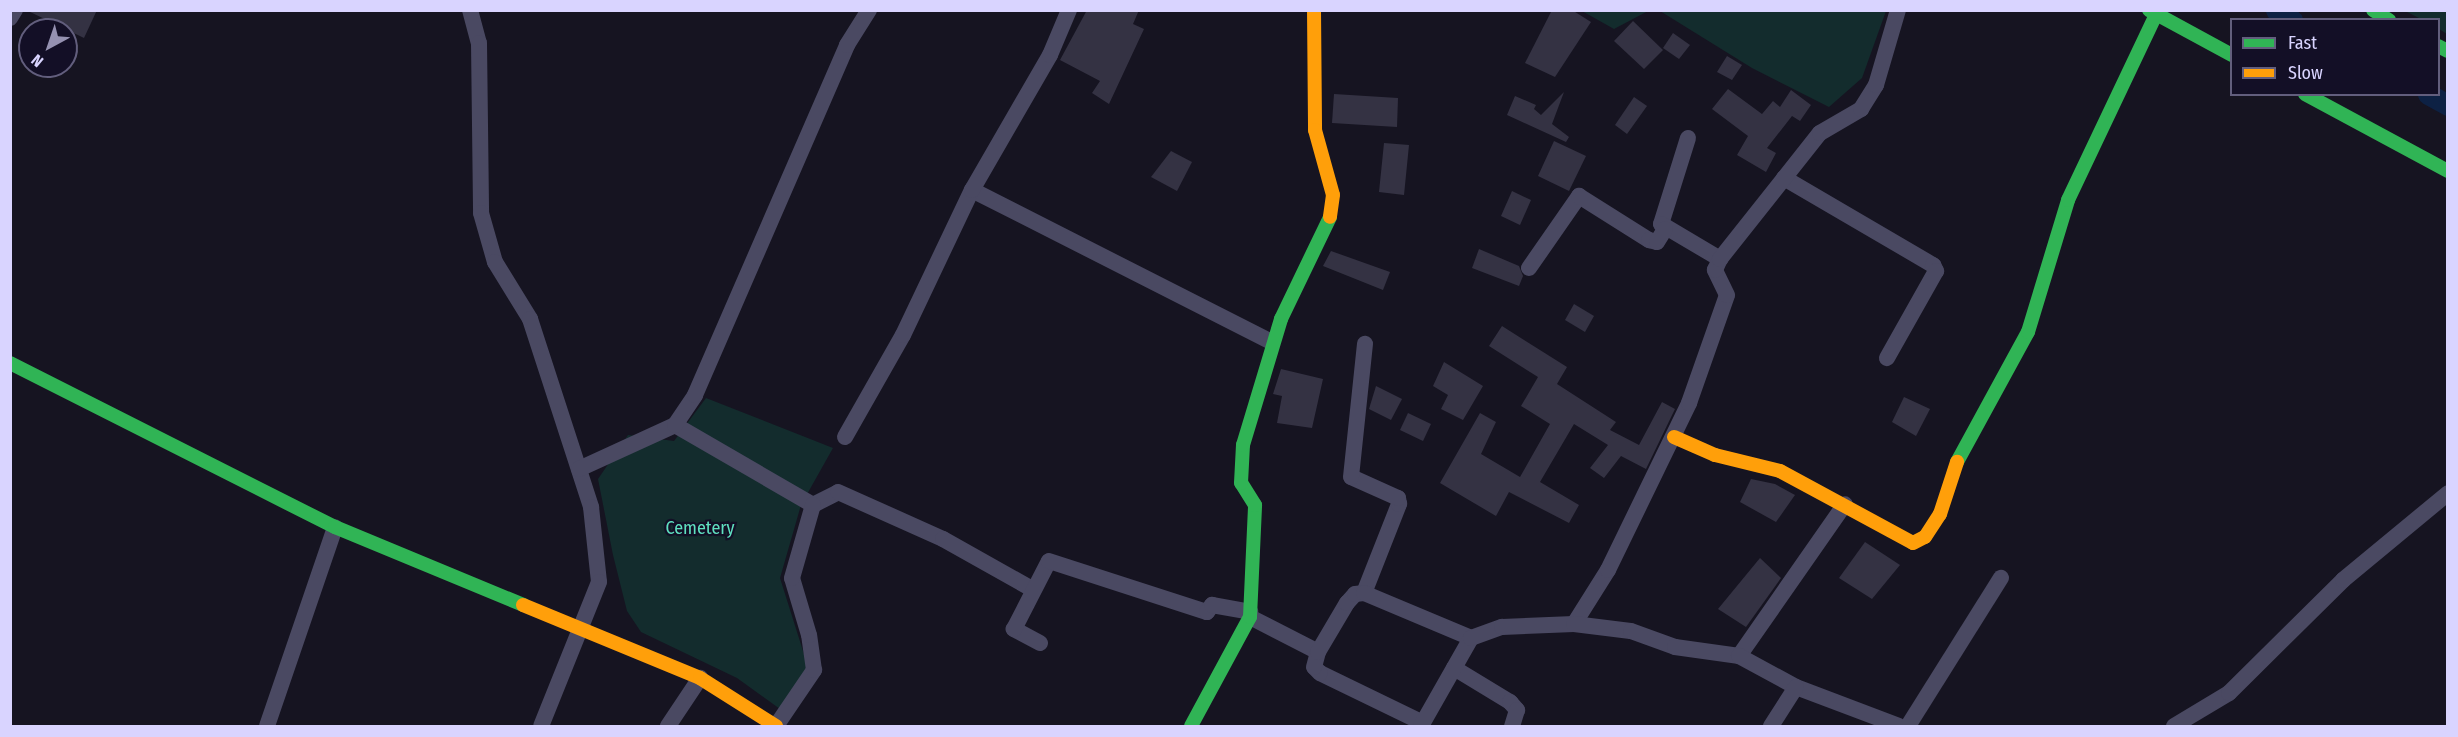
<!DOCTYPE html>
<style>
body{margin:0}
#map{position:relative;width:2458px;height:737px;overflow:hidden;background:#161421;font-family:"Fira Sans Condensed",sans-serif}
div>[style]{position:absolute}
.green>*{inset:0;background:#132c2d}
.canal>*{height:21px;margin:-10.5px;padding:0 10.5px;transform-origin:10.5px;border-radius:10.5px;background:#0d2144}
.building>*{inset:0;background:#343243}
.street>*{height:16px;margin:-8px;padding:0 8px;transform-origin:8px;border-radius:8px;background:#4a4962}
.fast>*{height:14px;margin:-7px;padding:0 7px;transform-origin:7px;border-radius:7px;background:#30b455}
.slow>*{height:14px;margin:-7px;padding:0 7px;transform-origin:7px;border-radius:7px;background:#ff9f0a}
span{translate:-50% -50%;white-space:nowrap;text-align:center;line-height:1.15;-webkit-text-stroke:4.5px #130f26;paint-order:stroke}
.park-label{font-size:18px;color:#5fe0c0}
.frame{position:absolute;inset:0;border:12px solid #d9d4ff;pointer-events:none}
.legend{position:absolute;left:2230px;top:18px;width:210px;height:78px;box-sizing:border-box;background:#130f26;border:2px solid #625e7d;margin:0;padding:8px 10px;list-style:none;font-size:18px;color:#d9d4ff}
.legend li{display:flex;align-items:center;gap:12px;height:30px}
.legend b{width:30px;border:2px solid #625e7d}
.north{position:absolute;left:18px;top:18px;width:60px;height:60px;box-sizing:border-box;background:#130f26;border:2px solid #625e7d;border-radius:50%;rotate:220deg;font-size:16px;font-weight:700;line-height:24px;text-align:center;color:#d9d4ff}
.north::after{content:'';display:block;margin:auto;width:21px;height:27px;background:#9591b1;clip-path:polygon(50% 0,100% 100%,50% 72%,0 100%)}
</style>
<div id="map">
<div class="green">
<i style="clip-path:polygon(1582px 11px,1648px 11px,1614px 29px)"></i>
<i style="clip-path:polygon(1660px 11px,1886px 11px,1862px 78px,1829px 107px,1752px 68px)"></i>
<i style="clip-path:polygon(2405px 11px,2447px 11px,2447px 34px,2439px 29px,2438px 20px,2421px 19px)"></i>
<i style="clip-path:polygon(706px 398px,833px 448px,801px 505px,780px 578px,809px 670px,780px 709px,737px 678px,641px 632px,627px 611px,613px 555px,598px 479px,628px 435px,674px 441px)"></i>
</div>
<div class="canal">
<i style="left:2276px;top:10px;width:19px;rotate:32deg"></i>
<i style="left:2428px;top:94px;width:23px;rotate:29deg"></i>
</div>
<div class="building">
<i style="clip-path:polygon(26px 10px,97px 10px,84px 38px)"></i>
<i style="clip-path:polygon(1087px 10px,1139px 10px,1133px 24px,1144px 29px,1109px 104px,1092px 93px,1100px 81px,1060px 60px)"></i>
<i style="clip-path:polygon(1552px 10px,1572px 10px,1591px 22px,1555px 77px,1525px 63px)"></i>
<i style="clip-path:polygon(1633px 21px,1663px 50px,1644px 69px,1614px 41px)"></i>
<i style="clip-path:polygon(1673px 33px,1690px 45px,1679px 59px,1663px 48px)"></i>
<i style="clip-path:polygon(1727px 56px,1742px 65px,1732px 80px,1717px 72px)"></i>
<i style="clip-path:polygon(1728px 89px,1762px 114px,1773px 101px,1780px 107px,1791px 90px,1811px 105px,1800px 121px,1792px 116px,1767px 148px,1776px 153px,1766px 172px,1737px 155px,1748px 136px,1712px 109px)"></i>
<i style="clip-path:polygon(1564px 92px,1552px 124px,1569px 137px,1566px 142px,1507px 115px,1515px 96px,1536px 105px,1534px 109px,1541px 115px)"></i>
<i style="clip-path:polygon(1334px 94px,1398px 98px,1397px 127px,1332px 123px)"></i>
<i style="clip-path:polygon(1634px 97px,1647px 106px,1627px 134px,1615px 125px)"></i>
<i style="clip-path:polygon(1554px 141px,1586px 156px,1569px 191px,1538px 176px)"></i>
<i style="clip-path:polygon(1384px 143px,1409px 145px,1404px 195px,1379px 192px)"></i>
<i style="clip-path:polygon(1171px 151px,1192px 162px,1177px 191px,1151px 177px)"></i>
<i style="clip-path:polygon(1512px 191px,1531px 200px,1520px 225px,1501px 216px)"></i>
<i style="clip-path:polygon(1479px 249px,1519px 266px,1523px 276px,1519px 286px,1472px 268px)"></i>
<i style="clip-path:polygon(1331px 251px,1390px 272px,1383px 290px,1323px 266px)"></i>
<i style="clip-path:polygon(1574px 304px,1594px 316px,1585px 332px,1565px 320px)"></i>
<i style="clip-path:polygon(1502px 326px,1567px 367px,1557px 384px,1616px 422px,1610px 430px,1639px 445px,1662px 402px,1675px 409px,1646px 469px,1621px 456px,1604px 478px,1590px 468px,1608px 445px,1574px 424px,1540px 482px,1579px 505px,1569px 523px,1509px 492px,1496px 516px,1440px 483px,1480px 413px,1496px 422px,1481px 454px,1520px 477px,1550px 424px,1521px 406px,1538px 377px,1489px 346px)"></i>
<i style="clip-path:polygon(1444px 362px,1483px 386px,1463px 420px,1441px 409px,1448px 395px,1433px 386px)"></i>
<i style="clip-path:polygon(1281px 369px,1323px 379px,1312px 428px,1277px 423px,1282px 396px,1273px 394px)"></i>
<i style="clip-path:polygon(1376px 386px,1402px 399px,1391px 420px,1369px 409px)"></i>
<i style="clip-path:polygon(1904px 397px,1930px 409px,1916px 436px,1892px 422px)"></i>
<i style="clip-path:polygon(1408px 413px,1431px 424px,1423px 441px,1400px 430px)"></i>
<i style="clip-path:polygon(1751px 479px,1775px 484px,1795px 495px,1776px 522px,1740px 502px)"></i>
<i style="clip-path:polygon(1865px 542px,1900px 565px,1872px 599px,1839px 578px)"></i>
<i style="clip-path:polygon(1760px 558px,1781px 578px,1746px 627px,1718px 609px)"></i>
</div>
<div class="street">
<i style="left:470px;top:10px;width:34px;rotate:75deg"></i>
<i style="left:479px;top:43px;width:170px;rotate:89.3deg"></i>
<i style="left:481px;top:213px;width:51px;rotate:74.1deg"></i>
<i style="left:495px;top:262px;width:67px;rotate:58.4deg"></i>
<i style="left:530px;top:319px;width:198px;rotate:72deg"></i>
<i style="left:591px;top:507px;width:75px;rotate:83.9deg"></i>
<i style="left:599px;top:582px;width:155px;rotate:111.9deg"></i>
<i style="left:10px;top:18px;width:9px;rotate:-58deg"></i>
<i style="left:1688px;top:138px;width:90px;rotate:107.4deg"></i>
<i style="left:1661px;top:224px;width:69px;rotate:30.7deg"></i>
<i style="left:1784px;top:178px;width:173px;rotate:30.3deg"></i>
<i style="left:1933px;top:265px;width:7px;rotate:63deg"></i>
<i style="left:1936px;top:271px;width:100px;rotate:119.4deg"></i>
<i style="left:972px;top:190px;width:336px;rotate:26.9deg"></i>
<i style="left:1529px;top:268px;width:88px;rotate:-55.2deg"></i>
<i style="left:1579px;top:196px;width:83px;rotate:32.2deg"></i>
<i style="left:1649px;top:240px;width:8px;rotate:14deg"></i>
<i style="left:1657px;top:242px;width:15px;rotate:-58deg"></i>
<i style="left:675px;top:425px;width:160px;rotate:30.1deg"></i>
<i style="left:813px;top:505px;width:28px;rotate:-27deg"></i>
<i style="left:838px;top:492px;width:115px;rotate:24.1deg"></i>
<i style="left:943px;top:539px;width:102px;rotate:29.3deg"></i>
<i style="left:845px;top:437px;width:117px;rotate:-60.4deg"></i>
<i style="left:903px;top:335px;width:161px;rotate:-64.6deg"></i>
<i style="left:972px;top:190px;width:156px;rotate:-60deg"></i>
<i style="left:1050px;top:55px;width:49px;rotate:-67.1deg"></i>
<i style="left:579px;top:469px;width:106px;rotate:-24.6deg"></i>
<i style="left:675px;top:425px;width:36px;rotate:-56deg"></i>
<i style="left:695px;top:395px;width:382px;rotate:-66.5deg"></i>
<i style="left:847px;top:45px;width:41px;rotate:-57.8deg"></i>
<i style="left:1364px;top:593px;width:96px;rotate:-68.5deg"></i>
<i style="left:1399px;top:504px;width:6px;rotate:-99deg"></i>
<i style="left:1398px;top:498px;width:51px;rotate:-155.9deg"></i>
<i style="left:1351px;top:477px;width:134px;rotate:-84deg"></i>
<i style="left:1250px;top:617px;width:76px;rotate:27.2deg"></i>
<i style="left:1574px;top:624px;width:64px;rotate:-57.8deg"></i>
<i style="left:1608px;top:570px;width:186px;rotate:-64.1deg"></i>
<i style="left:1689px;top:403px;width:114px;rotate:-70.6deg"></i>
<i style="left:1727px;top:295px;width:28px;rotate:-116deg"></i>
<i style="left:1715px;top:270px;width:12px;rotate:-66deg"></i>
<i style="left:1720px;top:259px;width:161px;rotate:-51.6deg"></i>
<i style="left:1820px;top:133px;width:48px;rotate:-30.3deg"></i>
<i style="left:1861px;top:109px;width:28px;rotate:-58deg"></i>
<i style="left:1876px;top:85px;width:78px;rotate:-73.7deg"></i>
<i style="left:1040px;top:643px;width:30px;rotate:-152deg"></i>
<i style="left:1014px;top:629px;width:76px;rotate:-62.8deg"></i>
<i style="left:1049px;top:561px;width:166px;rotate:17.9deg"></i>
<i style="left:1207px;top:612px;width:9px;rotate:-54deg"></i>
<i style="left:1212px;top:605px;width:39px;rotate:10deg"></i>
<i style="left:1739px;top:656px;width:185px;rotate:-55.1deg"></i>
<i style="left:1454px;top:668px;width:66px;rotate:31.3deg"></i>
<i style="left:1510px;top:702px;width:11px;rotate:49deg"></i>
<i style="left:1517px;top:710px;width:17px;rotate:107deg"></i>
<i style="left:1423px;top:723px;width:114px;rotate:-154.1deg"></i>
<i style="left:1320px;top:673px;width:8px;rotate:-135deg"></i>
<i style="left:1314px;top:667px;width:16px;rotate:-75deg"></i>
<i style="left:1318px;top:652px;width:57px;rotate:-59.4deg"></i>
<i style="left:1347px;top:603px;width:12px;rotate:-48deg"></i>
<i style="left:1355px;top:594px;width:9px;rotate:-6deg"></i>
<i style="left:1364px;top:593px;width:116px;rotate:22.8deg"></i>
<i style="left:267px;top:726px;width:210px;rotate:-71.1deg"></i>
<i style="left:668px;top:726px;width:58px;rotate:-56.3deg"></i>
<i style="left:776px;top:726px;width:68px;rotate:-55.8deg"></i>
<i style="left:814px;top:670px;width:35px;rotate:-98deg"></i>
<i style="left:809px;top:635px;width:59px;rotate:-106.6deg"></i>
<i style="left:792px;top:578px;width:76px;rotate:-74deg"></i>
<i style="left:1421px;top:726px;width:101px;rotate:-60.4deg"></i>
<i style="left:1471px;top:638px;width:33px;rotate:-20deg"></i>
<i style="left:1502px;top:627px;width:72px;rotate:-2.4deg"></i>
<i style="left:1574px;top:624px;width:57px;rotate:7deg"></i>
<i style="left:1631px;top:631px;width:47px;rotate:20deg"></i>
<i style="left:1675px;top:647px;width:65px;rotate:8deg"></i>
<i style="left:1739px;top:656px;width:65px;rotate:28.5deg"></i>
<i style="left:1796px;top:687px;width:110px;rotate:20.7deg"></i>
<i style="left:1771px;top:726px;width:46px;rotate:-57.3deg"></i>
<i style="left:1908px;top:726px;width:175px;rotate:-57.9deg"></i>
<i style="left:2174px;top:726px;width:64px;rotate:-31deg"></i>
<i style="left:2229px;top:693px;width:161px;rotate:-44.7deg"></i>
<i style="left:2343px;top:580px;width:136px;rotate:-39.6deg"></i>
</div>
<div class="fast">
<i style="left:2149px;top:10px;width:94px;rotate:28.5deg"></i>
<i style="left:2373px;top:10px;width:19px;rotate:32deg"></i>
<i style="left:2438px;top:46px;width:11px;rotate:27deg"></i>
<i style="left:2305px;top:94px;width:162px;rotate:28.3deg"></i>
<i style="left:10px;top:363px;width:364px;rotate:26.8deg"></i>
<i style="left:335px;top:527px;width:204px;rotate:22.5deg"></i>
<i style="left:1957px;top:462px;width:148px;rotate:-61.4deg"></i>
<i style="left:2028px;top:332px;width:138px;rotate:-73.1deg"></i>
<i style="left:2068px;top:200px;width:205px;rotate:-64.6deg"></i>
<i style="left:1191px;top:726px;width:124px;rotate:-61.6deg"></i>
<i style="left:1250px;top:617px;width:112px;rotate:-87.4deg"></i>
<i style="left:1255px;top:505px;width:26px;rotate:-122deg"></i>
<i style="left:1241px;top:483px;width:38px;rotate:-87deg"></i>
<i style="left:1243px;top:445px;width:132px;rotate:-73.2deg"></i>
<i style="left:1281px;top:319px;width:113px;rotate:-64.3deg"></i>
</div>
<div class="slow">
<i style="left:1314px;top:10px;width:120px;rotate:89.5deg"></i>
<i style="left:1315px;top:130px;width:67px;rotate:74.5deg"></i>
<i style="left:1333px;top:195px;width:22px;rotate:98deg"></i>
<i style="left:1674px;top:437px;width:45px;rotate:23.7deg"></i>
<i style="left:1715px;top:455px;width:67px;rotate:13.8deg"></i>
<i style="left:1780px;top:471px;width:151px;rotate:28.4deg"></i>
<i style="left:1913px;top:543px;width:13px;rotate:-27deg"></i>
<i style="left:1925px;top:537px;width:27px;rotate:-57deg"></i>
<i style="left:1940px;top:514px;width:55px;rotate:-71.9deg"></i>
<i style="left:523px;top:605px;width:191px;rotate:22.4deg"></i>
<i style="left:700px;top:678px;width:90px;rotate:32.3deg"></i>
</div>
<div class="park-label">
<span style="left:700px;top:528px">Cemetery</span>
</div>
<div class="frame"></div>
<ul class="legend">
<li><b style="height:8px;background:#30b455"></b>Fast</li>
<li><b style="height:8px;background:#ff9f0a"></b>Slow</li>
</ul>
<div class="north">N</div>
</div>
